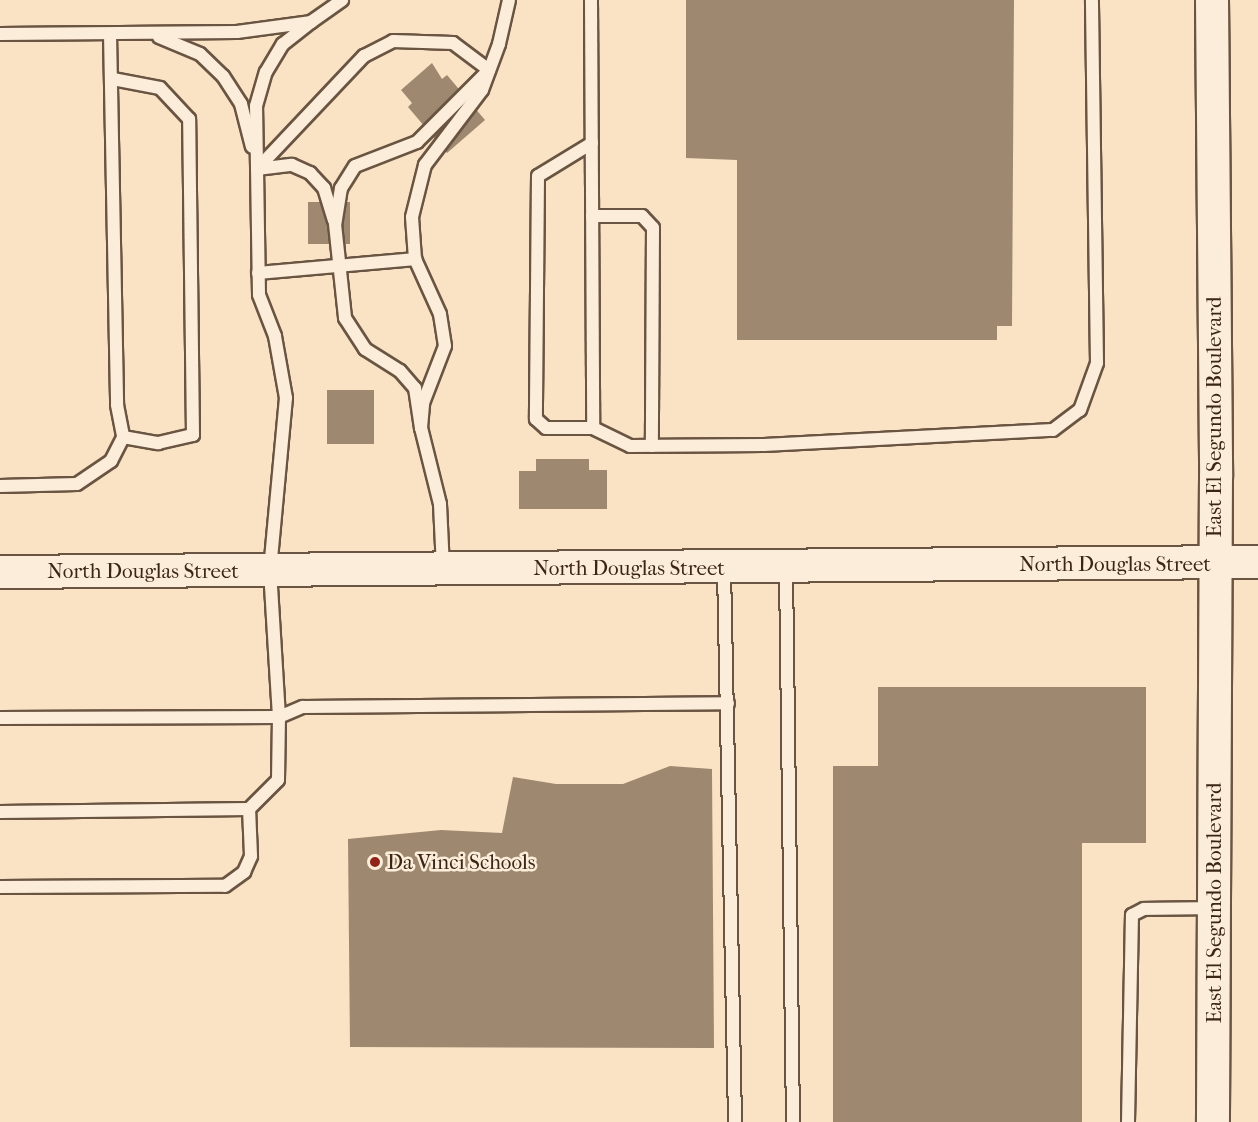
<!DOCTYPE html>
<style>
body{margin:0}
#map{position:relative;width:1258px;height:1122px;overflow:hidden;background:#f9e3c4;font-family:"IM FELL French Canon",serif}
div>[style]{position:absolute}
.building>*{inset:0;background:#9e8870}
.roads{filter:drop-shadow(2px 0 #6a5442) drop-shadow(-2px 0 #6a5442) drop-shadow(0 2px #6a5442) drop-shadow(0 -2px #6a5442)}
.service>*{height:12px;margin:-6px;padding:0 6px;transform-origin:6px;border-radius:6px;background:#fbedd9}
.secondary>*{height:32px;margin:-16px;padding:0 16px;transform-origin:16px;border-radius:16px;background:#fbedd9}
.dots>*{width:16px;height:16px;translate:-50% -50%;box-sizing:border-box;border:3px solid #fbedd9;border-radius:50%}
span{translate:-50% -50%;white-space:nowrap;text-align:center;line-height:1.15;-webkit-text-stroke:5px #fbedd9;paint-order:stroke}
.street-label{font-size:21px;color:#3b2516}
.poi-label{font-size:21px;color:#3b2516}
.left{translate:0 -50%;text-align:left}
</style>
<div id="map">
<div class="building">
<i style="clip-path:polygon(686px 0,1014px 0,1012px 326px,997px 326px,997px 340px,737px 340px,737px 160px,686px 158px)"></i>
<i style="clip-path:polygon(432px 63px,442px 79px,447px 75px,485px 120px,447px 153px,408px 107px,412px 103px,401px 90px)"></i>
<i style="clip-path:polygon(308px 202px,350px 202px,350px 244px,308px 244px)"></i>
<i style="clip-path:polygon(327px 390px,374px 390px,374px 444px,327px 444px)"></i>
<i style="clip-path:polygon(536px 459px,589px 459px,589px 470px,607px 470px,607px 509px,519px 509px,519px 471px,536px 471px)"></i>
<i style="clip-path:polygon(878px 687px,1146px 687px,1146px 843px,1082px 843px,1082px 1122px,833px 1122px,833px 766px,878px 766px)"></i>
<i style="clip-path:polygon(670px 766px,712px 769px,714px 1048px,350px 1047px,348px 839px,441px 830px,502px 833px,513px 777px,556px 784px,623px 784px)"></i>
</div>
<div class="roads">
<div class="service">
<i style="left:591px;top:0;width:428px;rotate:89.7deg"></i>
<i style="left:593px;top:428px;width:41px;rotate:25.9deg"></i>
<i style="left:630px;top:446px;width:134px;rotate:-0.4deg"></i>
<i style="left:764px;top:445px;width:289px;rotate:-3deg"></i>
<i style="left:1053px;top:430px;width:34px;rotate:-37deg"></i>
<i style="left:1080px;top:410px;width:50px;rotate:-70.1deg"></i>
<i style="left:1097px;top:363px;width:363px;rotate:-90.8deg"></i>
<i style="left:0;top:34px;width:237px;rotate:-0.5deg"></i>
<i style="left:237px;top:32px;width:75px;rotate:-7.7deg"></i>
<i style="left:311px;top:22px;width:38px;rotate:-35deg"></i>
<i style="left:110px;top:34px;width:371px;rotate:88.9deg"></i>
<i style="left:117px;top:405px;width:33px;rotate:79deg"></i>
<i style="left:123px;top:437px;width:36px;rotate:10deg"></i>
<i style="left:158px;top:443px;width:36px;rotate:-13deg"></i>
<i style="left:193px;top:435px;width:316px;rotate:-90.7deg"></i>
<i style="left:189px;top:119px;width:42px;rotate:-133.1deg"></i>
<i style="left:160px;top:88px;width:48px;rotate:-169.2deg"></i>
<i style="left:159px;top:37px;width:44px;rotate:22.5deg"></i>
<i style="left:200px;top:54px;width:32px;rotate:44deg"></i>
<i style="left:223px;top:76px;width:33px;rotate:57deg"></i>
<i style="left:241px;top:104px;width:44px;rotate:75.7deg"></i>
<i style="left:592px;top:143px;width:63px;rotate:148.6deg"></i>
<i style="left:538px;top:176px;width:243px;rotate:90.5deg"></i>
<i style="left:536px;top:419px;width:13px;rotate:42deg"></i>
<i style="left:546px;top:428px;width:47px"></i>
<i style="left:257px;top:169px;width:156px;rotate:-46.6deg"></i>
<i style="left:364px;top:56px;width:33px;rotate:-27deg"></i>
<i style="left:393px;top:41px;width:60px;rotate:1.9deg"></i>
<i style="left:453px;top:43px;width:45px;rotate:36.9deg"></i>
<i style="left:489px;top:70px;width:102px;rotate:135deg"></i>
<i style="left:417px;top:142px;width:66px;rotate:158.8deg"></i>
<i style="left:355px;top:166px;width:26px;rotate:122deg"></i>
<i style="left:341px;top:188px;width:36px;rotate:99deg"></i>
<i style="left:335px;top:224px;width:95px;rotate:83.9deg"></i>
<i style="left:345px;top:318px;width:37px;rotate:57deg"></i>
<i style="left:365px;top:349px;width:41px;rotate:32.2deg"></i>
<i style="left:400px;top:371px;width:23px;rotate:49deg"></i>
<i style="left:415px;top:388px;width:40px;rotate:81.5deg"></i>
<i style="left:257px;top:169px;width:35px;rotate:-7deg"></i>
<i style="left:292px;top:165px;width:20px;rotate:24deg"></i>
<i style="left:310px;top:173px;width:21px;rotate:47deg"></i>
<i style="left:324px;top:188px;width:34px;rotate:73deg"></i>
<i style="left:592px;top:216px;width:50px"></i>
<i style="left:642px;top:216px;width:16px;rotate:47deg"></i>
<i style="left:653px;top:228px;width:218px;rotate:90.3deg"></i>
<i style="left:258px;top:273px;width:158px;rotate:-5.1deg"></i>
<i style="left:0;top:486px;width:77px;rotate:-1.5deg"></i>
<i style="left:77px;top:484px;width:41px;rotate:-34.1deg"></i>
<i style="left:111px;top:461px;width:27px;rotate:-63deg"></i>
<i style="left:443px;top:568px;width:64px;rotate:-92.7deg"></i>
<i style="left:440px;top:504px;width:78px;rotate:-104deg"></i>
<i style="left:421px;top:428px;width:25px;rotate:-85deg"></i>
<i style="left:423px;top:403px;width:61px;rotate:-68.9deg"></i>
<i style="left:445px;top:346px;width:32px;rotate:-99deg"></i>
<i style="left:440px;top:314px;width:60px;rotate:-114.4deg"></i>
<i style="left:415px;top:259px;width:42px;rotate:-94.1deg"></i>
<i style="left:412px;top:217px;width:54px;rotate:-76deg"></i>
<i style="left:425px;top:165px;width:94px;rotate:-52.8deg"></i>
<i style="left:482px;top:90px;width:49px;rotate:-69.7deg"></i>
<i style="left:499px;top:44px;width:45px;rotate:-77.2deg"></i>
<i style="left:724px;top:568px;width:554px;rotate:88.86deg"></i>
<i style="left:786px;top:568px;width:554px;rotate:89.28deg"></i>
<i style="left:0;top:718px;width:279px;rotate:-0.2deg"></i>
<i style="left:279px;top:717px;width:26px;rotate:-23deg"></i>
<i style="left:303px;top:707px;width:425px;rotate:-0.5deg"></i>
<i style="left:0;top:812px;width:249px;rotate:-0.7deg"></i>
<i style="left:249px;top:809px;width:41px;rotate:-45deg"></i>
<i style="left:278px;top:780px;width:63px;rotate:-89.1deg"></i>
<i style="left:279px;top:717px;width:147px;rotate:-93.5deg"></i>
<i style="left:270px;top:570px;width:173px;rotate:-84.7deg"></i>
<i style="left:286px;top:398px;width:63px;rotate:-100.1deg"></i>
<i style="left:275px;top:336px;width:44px;rotate:-111.3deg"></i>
<i style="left:259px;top:295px;width:189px;rotate:-90.9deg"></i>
<i style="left:256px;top:106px;width:35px;rotate:-74deg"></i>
<i style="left:266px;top:72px;width:33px;rotate:-59deg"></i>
<i style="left:283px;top:44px;width:36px;rotate:-38deg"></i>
<i style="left:0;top:887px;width:225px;rotate:-0.3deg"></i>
<i style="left:225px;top:886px;width:24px;rotate:-36deg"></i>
<i style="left:244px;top:872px;width:17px;rotate:-66deg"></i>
<i style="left:251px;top:856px;width:47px;rotate:-92.4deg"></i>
<i style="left:1128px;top:1122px;width:207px;rotate:-88.9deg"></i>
<i style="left:1132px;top:915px;width:13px;rotate:-27deg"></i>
<i style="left:1144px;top:909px;width:68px;rotate:-0.8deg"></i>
</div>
<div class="secondary">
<i style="left:1212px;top:0;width:477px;rotate:89.5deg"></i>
<i style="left:1216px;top:477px;width:645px;rotate:90.27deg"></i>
<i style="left:0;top:572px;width:1258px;rotate:-0.46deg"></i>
</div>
</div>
<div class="dots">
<i style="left:375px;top:862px;background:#8f2418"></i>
</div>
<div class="street-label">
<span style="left:1214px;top:417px;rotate:-90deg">East El Segundo Boulevard</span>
<span style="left:1115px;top:564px">North Douglas Street</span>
<span style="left:629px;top:568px">North Douglas Street</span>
<span style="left:143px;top:571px">North Douglas Street</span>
<span style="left:1214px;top:903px;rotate:-90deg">East El Segundo Boulevard</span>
</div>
<div class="poi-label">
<span class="left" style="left:387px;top:862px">Da Vinci Schools</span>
</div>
</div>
